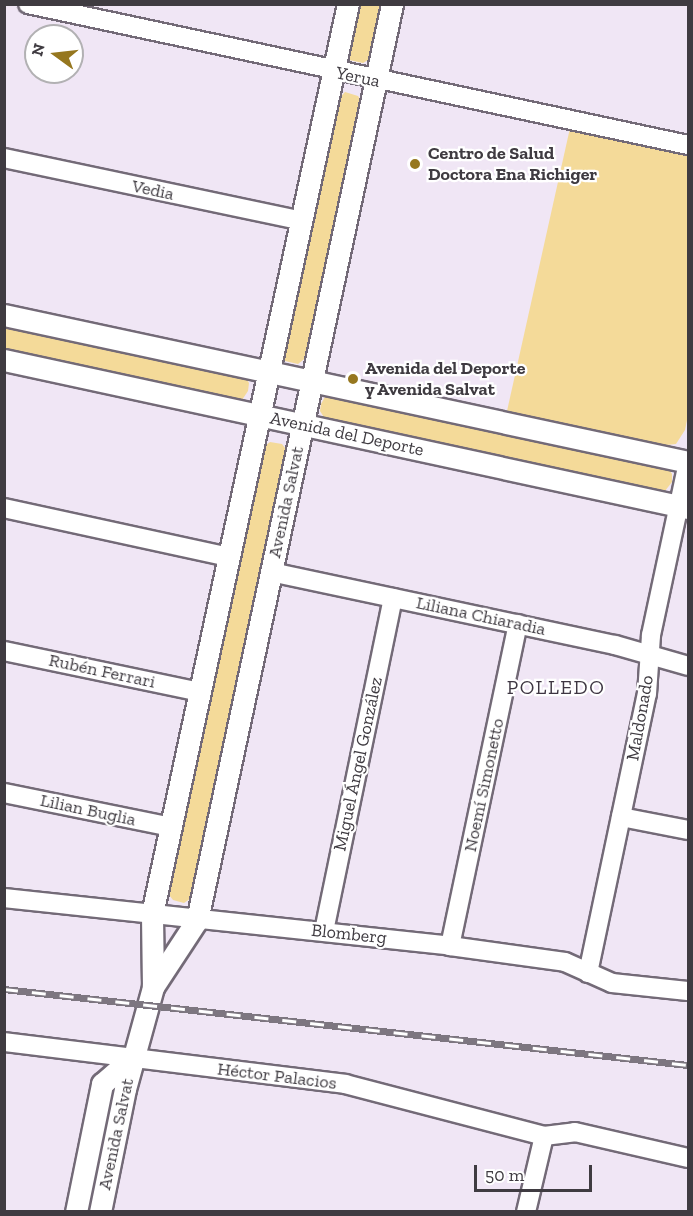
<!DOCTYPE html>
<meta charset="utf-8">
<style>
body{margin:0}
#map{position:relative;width:693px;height:1216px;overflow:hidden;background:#f0e6f5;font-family:"Zilla Slab",serif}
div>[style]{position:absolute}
.green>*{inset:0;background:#f4da99}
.roads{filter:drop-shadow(2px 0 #736a77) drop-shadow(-2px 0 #736a77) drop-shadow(0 2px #736a77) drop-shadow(0 -2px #736a77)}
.minor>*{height:18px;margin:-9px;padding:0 9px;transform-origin:9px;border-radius:9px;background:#fff}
.tertiary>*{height:21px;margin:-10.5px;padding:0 10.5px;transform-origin:10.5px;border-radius:10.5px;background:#fff}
.rail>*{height:7px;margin-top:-3.5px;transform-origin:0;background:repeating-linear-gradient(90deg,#fff 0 14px,#7d7680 0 28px);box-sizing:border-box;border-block:2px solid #7d7680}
.dots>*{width:16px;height:16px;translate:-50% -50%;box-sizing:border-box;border:3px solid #fff;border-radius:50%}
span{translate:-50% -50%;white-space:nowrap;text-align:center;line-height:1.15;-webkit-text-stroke:4.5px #fff;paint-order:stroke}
.street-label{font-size:18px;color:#3f3b41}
.poi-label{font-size:18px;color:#3f3b41;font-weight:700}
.left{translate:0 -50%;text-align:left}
.neighbourhood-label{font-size:20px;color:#3e3642;letter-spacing:1.5px}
.frame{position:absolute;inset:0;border:6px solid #3f3b41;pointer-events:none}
.north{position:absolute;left:24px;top:24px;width:60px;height:60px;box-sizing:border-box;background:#fff;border:2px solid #b2b1b3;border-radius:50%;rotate:285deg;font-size:16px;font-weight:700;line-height:24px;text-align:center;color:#3f3b41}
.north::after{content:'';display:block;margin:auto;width:21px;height:27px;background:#96771f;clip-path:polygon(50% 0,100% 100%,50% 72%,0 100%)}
.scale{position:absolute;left:474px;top:1165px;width:118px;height:27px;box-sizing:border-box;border:3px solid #3f3b41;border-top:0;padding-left:8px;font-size:18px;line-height:21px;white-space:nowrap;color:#3f3b41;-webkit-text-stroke:4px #fff;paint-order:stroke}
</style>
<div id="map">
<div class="green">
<i style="clip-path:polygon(355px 5px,385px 5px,373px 57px,363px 63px,349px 60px,346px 48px)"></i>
<i style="clip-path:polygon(345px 92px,358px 96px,364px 105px,308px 356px,298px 364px,285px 361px,281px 350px,334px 104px)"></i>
<i style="clip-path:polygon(570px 128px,688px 153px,688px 415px,685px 430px,676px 444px,656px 446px,507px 411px)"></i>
<i style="clip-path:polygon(5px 320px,244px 375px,249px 383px,248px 391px,242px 400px,234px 402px,5px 353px)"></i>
<i style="clip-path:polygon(333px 391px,667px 466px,672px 474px,672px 482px,665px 491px,657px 493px,325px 419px,320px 411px,321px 404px,326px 395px)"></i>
<i style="clip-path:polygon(270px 442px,282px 444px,288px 452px,194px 896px,184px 903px,173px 900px,166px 891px,261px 449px)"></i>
</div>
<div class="roads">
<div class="minor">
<i style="left:28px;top:4px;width:675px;rotate:12.06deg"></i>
<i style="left:4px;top:158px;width:305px;rotate:11.9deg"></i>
<i style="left:4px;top:508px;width:230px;rotate:12.3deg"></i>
<i style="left:271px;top:572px;width:352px;rotate:12deg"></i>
<i style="left:615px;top:645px;width:76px;rotate:16deg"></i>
<i style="left:4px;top:651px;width:200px;rotate:11.8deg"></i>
<i style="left:4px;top:793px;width:170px;rotate:11.5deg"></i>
<i style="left:621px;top:817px;width:68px;rotate:11deg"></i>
<i style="left:4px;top:898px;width:449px;rotate:6.1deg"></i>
<i style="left:450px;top:946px;width:116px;rotate:7.9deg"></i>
<i style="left:565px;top:962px;width:51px;rotate:24.1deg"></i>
<i style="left:612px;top:983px;width:76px;rotate:6deg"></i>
<i style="left:324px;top:931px;width:340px;rotate:-78.3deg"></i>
<i style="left:450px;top:946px;width:329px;rotate:-78.1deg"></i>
<i style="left:588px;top:973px;width:285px;rotate:-78.1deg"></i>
<i style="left:647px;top:694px;width:59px;rotate:-86.1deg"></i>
<i style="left:651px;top:635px;width:177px;rotate:-77.9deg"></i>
<i style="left:4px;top:1042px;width:344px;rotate:7deg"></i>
<i style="left:345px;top:1084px;width:206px;rotate:14.6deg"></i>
<i style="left:544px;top:1136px;width:31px;rotate:-7deg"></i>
<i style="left:575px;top:1132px;width:116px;rotate:13deg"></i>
<i style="left:526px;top:1212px;width:78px;rotate:-76.7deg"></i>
</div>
<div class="tertiary">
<i style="left:4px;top:315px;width:700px;rotate:12.13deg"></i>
<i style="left:4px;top:360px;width:700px;rotate:12.21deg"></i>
<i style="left:153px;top:987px;width:80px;rotate:-56.7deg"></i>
<i style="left:197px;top:920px;width:937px;rotate:-77.98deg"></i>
<i style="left:76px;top:1212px;width:131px;rotate:-78.5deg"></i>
<i style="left:102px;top:1084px;width:41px;rotate:-41.1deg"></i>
<i style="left:100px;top:1212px;width:126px;rotate:-78.5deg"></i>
<i style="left:125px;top:1089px;width:106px;rotate:-74.6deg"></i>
<i style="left:153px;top:987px;width:73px;rotate:-90.8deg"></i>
<i style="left:152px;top:914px;width:931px;rotate:-77.85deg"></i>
</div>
</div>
<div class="rail">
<i style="left:4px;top:989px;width:688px;rotate:6.34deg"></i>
</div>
<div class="dots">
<i style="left:415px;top:164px;background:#96771f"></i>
<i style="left:353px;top:379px;background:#96771f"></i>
</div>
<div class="street-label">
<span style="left:358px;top:77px;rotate:12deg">Yerua</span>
<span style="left:153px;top:190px;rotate:12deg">Vedia</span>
<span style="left:347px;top:434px;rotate:12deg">Avenida del Deporte</span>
<span style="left:286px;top:502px;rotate:-78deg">Avenida Salvat</span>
<span style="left:481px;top:616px;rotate:12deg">Liliana Chiaradia</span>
<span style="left:102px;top:671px;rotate:12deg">Rubén Ferrari</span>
<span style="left:640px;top:718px;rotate:-80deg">Maldonado</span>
<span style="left:358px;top:764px;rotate:-78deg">Miguel Ángel González</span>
<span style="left:484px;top:785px;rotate:-78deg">Noemí Simonetto</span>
<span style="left:88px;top:810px;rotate:12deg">Lilian Buglia</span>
<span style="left:349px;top:934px;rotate:6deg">Blomberg</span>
<span style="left:277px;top:1076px;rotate:7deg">Héctor Palacios</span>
<span style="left:116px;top:1134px;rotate:-78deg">Avenida Salvat</span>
</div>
<div class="poi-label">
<span class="left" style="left:428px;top:164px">Centro de Salud<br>Doctora Ena Richiger</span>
<span class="left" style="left:365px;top:379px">Avenida del Deporte<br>y Avenida Salvat</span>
</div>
<div class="neighbourhood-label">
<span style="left:556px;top:687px">POLLEDO</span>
</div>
<div class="frame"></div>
<div class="north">N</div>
<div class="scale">50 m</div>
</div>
